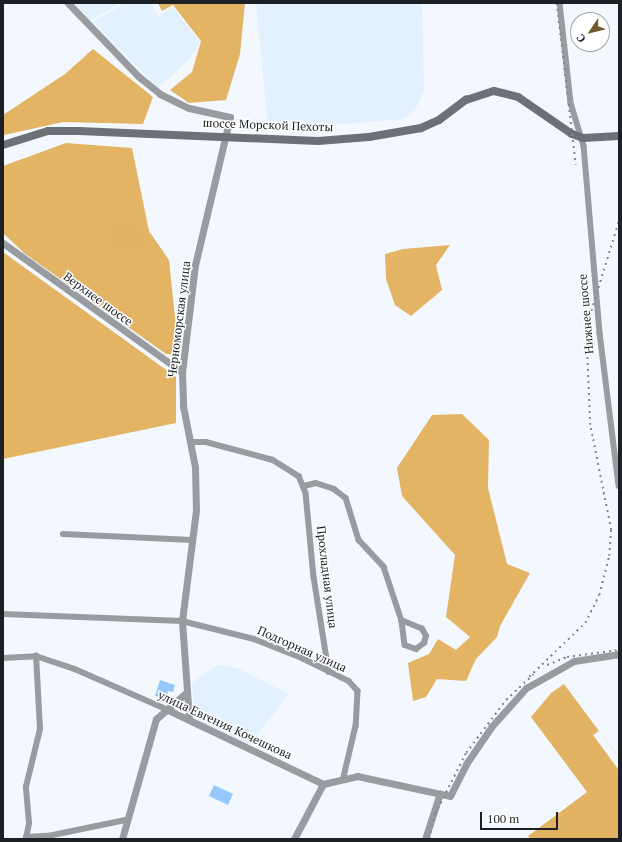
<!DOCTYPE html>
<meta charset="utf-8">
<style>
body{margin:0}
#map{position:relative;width:622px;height:842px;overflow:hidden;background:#f2f8fe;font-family:"PT Serif",serif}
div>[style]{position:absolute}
.built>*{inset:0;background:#e3f0fe}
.forest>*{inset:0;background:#e2b463}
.water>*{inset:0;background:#e1b363}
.pier>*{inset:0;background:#f2f8fe}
.building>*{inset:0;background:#96c9fc}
.minor>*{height:5.5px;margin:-2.75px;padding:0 2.75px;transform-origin:2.75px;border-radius:2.75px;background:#989ca1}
.tertiary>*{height:7px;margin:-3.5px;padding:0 3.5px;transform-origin:3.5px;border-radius:3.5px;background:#989ca1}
.secondary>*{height:8px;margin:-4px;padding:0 4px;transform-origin:4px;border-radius:4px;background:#6b7177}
.rail>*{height:1.5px;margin-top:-0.75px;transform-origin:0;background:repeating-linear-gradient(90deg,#83888d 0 2px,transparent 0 6px)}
span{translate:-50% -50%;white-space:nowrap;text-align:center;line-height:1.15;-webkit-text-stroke:3px #fff;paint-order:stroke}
.street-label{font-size:12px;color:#1c2024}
.frame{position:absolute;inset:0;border:4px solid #1c2024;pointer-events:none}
.north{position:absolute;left:570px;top:12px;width:40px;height:40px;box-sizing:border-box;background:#fff;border:1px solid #a4a6a7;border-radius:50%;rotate:235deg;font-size:11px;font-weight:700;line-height:16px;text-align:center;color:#1c2024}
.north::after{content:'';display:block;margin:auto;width:14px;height:18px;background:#715829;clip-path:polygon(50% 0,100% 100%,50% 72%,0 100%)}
.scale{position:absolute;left:480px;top:812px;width:78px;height:18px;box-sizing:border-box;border:2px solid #1c2024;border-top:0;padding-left:5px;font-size:12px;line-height:14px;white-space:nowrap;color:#1c2024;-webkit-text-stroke:3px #fff;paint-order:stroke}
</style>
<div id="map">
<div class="built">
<i style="clip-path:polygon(75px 3px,121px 3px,90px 20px)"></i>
<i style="clip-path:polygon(125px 3px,151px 3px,158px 16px,172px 7px,200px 42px,191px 58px,158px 88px,93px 22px)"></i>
<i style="clip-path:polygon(256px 3px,422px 3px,424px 91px,416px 108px,404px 119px,298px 128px,268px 125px)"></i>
<i style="clip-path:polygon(218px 665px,237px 668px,289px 694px,248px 746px,202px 724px,195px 713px,192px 683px)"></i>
</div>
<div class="forest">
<i style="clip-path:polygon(158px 3px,245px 3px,240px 54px,226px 100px,189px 103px,170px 90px,192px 72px,201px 41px,173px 5px,162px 11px)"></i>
<i style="clip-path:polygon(93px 49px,153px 97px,143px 124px,63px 122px,4px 135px,3px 115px,65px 74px)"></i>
<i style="clip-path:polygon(66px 143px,132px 148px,149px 231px,169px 260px,179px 355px,166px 354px,24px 253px,3px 233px,3px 166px)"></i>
<i style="clip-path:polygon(450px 245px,436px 265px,442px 290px,411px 316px,395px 305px,386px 279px,385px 254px,403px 249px)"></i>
<i style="clip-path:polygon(3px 252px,176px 377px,176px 423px,3px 459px)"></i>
<i style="clip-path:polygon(462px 414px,489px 440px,488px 488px,507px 564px,530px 573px,500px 626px,497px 637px,476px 659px,466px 681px,437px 679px,426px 697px,413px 701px,408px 663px,429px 654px,438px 639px,456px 650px,470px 637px,446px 617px,455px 555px,402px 496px,397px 468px,432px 415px)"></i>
</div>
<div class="water">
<i style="clip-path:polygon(122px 220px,134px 221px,145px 236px,142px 248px,124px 253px,108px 248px,107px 235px)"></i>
<i style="clip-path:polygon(564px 684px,619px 758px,619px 839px,530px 839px,528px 836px,587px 792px,531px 717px,551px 693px)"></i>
</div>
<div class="pier">
<i style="clip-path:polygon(599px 731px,619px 758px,618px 769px,593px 735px)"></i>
</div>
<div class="building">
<i style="clip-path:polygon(160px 680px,175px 685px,173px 692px,168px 691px,166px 697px,155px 696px)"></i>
<i style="clip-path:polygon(214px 785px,233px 794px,228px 805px,209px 796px)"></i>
</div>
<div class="minor">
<i style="left:560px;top:3px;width:101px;rotate:83.7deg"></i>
<i style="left:571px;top:103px;width:45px;rotate:73.2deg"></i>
<i style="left:584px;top:146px;width:188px;rotate:85.1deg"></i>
<i style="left:600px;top:333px;width:154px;rotate:82.9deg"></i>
<i style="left:191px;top:442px;width:15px"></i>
<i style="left:206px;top:442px;width:69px;rotate:15deg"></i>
<i style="left:273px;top:460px;width:31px;rotate:32deg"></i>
<i style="left:299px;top:476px;width:18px;rotate:68deg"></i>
<i style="left:306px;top:493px;width:84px;rotate:84.6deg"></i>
<i style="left:314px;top:577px;width:96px;rotate:81deg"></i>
<i style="left:304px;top:486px;width:12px;rotate:-14deg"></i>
<i style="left:316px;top:483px;width:19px;rotate:18deg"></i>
<i style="left:334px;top:489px;width:15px;rotate:37deg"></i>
<i style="left:346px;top:498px;width:44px;rotate:72.8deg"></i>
<i style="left:359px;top:540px;width:37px;rotate:47deg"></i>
<i style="left:384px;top:567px;width:57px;rotate:71.6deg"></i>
<i style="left:402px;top:621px;width:24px;rotate:83deg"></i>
<i style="left:405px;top:645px;width:12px;rotate:20deg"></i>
<i style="left:416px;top:649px;width:10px;rotate:-37deg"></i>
<i style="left:424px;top:643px;width:7px;rotate:-74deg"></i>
<i style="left:426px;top:636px;width:8px;rotate:-120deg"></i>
<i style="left:422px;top:629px;width:22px;rotate:-158deg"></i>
<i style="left:63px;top:534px;width:129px;rotate:2.7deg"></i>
<i style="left:3px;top:614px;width:179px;rotate:2.2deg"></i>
<i style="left:182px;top:621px;width:74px;rotate:14deg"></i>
<i style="left:254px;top:639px;width:52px;rotate:21.6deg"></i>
<i style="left:302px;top:658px;width:52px;rotate:26.1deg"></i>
<i style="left:349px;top:681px;width:13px;rotate:48deg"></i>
<i style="left:358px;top:691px;width:35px;rotate:93deg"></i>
<i style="left:356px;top:726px;width:52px;rotate:103.2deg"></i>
<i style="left:3px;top:658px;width:33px;rotate:-3deg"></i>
<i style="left:36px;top:656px;width:41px;rotate:18.4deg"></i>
<i style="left:75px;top:669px;width:99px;rotate:23.7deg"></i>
<i style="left:26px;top:837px;width:22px;rotate:-3deg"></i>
<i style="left:48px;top:836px;width:80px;rotate:-11.6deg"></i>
<i style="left:26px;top:839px;width:16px;rotate:-79deg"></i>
<i style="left:29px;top:823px;width:36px;rotate:-95deg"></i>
<i style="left:26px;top:787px;width:60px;rotate:-76.4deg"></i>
<i style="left:40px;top:729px;width:73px;rotate:-93.1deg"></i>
</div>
<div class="tertiary">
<i style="left:68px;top:3px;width:101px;rotate:46.2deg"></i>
<i style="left:138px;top:76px;width:28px;rotate:39deg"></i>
<i style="left:160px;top:94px;width:32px;rotate:26deg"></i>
<i style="left:189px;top:108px;width:42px;rotate:12.4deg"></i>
<i style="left:230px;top:117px;width:152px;rotate:103.3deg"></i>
<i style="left:195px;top:265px;width:108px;rotate:96.9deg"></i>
<i style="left:182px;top:372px;width:34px;rotate:88deg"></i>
<i style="left:183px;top:406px;width:62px;rotate:78.9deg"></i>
<i style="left:195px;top:467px;width:43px;rotate:88.7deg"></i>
<i style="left:196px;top:510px;width:112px;rotate:97.2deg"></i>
<i style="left:182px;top:621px;width:98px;rotate:85.9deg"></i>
<i style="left:3px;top:243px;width:221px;rotate:35.8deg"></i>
<i style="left:166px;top:709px;width:174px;rotate:25.5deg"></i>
<i style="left:323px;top:784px;width:35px;rotate:-13deg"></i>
<i style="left:357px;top:776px;width:95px;rotate:12.1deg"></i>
<i style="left:450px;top:796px;width:36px;rotate:-63deg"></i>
<i style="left:466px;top:764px;width:46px;rotate:-55.6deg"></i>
<i style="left:492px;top:726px;width:51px;rotate:-48.2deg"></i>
<i style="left:526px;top:688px;width:55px;rotate:-29.4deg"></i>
<i style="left:574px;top:661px;width:46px;rotate:-8.8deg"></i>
<i style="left:122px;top:839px;width:125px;rotate:-74.2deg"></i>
<i style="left:156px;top:719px;width:40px;rotate:-41deg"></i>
<i style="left:294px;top:839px;width:62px;rotate:-62.2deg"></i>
<i style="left:425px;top:839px;width:48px;rotate:-71.9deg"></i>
</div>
<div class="secondary">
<i style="left:3px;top:145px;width:47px;rotate:-17.3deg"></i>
<i style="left:48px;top:131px;width:31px"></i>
<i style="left:79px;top:131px;width:239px;rotate:2.4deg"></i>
<i style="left:318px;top:141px;width:51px;rotate:-4.5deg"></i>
<i style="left:369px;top:137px;width:53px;rotate:-9.8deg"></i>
<i style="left:421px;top:128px;width:20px;rotate:-24deg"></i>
<i style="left:439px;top:120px;width:34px;rotate:-37deg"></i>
<i style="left:466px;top:100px;width:29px;rotate:-18deg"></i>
<i style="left:494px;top:91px;width:25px;rotate:14deg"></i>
<i style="left:518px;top:97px;width:65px;rotate:34.4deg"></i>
<i style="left:572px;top:134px;width:12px;rotate:20deg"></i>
<i style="left:583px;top:138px;width:36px;rotate:-3deg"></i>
</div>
<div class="rail">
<i style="left:557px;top:3px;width:163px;rotate:83.3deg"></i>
<i style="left:547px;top:665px;width:22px;rotate:-22deg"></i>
<i style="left:567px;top:657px;width:52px;rotate:-7.7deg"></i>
<i style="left:529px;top:677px;width:78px;rotate:-44deg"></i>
<i style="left:585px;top:623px;width:31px;rotate:-63deg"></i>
<i style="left:599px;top:595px;width:40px;rotate:-75.6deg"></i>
<i style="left:609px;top:556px;width:26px;rotate:-86deg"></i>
<i style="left:611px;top:530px;width:107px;rotate:-101.3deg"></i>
<i style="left:590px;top:425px;width:97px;rotate:-92.4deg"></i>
<i style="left:586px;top:328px;width:113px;rotate:-73deg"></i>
<i style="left:429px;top:839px;width:26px;rotate:-77deg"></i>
<i style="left:435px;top:814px;width:68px;rotate:-63.1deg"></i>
<i style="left:466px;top:753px;width:66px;rotate:-53deg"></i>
<i style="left:506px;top:700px;width:38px;rotate:-43deg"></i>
</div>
<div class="street-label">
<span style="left:268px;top:125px;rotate:2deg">шоссе Морской Пехоты</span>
<span style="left:98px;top:299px;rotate:36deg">Верхнее шоссе</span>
<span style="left:586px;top:314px;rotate:-95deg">Нижнее шоссе</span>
<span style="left:179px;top:319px;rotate:-83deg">Черноморская улица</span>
<span style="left:327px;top:577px;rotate:83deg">Прохладная улица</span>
<span style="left:302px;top:649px;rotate:24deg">Подгорная улица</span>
<span style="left:225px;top:725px;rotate:25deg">улица Евгения Кочешкова</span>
</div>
<div class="frame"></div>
<div class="north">С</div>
<div class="scale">100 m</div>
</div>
